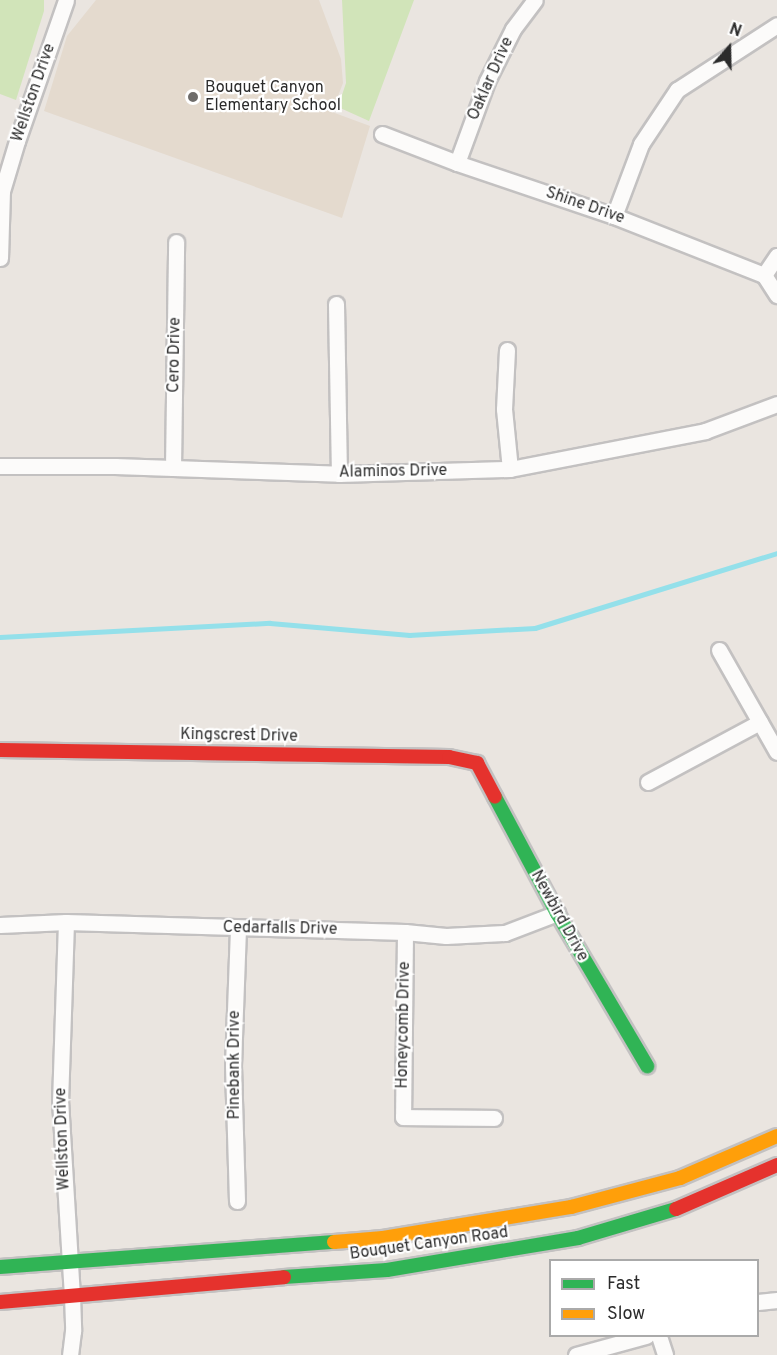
<!DOCTYPE html>
<style>
body{margin:0}
#map{position:relative;width:777px;height:1355px;overflow:hidden;background:#eae5e0;font-family:Overpass,sans-serif}
div>[style]{position:absolute}
.education>*{inset:0;background:#e4dace}
.green>*{inset:0;background:#d1e4b9}
.stream>*{height:4.5px;margin:-2.25px;padding:0 2.25px;transform-origin:2.25px;border-radius:2.25px;background:#94e0ea}
.roads{filter:drop-shadow(2px 0 #c3c1c1) drop-shadow(-2px 0 #c3c1c1) drop-shadow(0 2px #c3c1c1) drop-shadow(0 -2px #c3c1c1)}
.street>*{height:15px;margin:-7.5px;padding:0 7.5px;transform-origin:7.5px;border-radius:7.5px;background:#fcfbfa}
.fast>*{height:14px;margin:-7px;padding:0 7px;transform-origin:7px;border-radius:7px;background:#30b455}
.slow>*{height:14px;margin:-7px;padding:0 7px;transform-origin:7px;border-radius:7px;background:#ff9f0a}
.jam>*{height:14px;margin:-7px;padding:0 7px;transform-origin:7px;border-radius:7px;background:#e5322d}
.dots>*{width:16px;height:16px;translate:-50% -50%;box-sizing:border-box;border:3px solid #fff;border-radius:50%}
span{translate:-50% -50%;white-space:nowrap;text-align:center;line-height:1.15;-webkit-text-stroke:4.5px #fff;paint-order:stroke}
.street-label{font-size:16px;color:#2b2b2b}
.poi-label{font-size:16px;color:#2b2b2b}
.left{translate:0 -50%;text-align:left}
.legend{position:absolute;left:549px;top:1259px;width:210px;height:78px;box-sizing:border-box;background:#fff;border:2px solid #aaa;margin:0;padding:8px 10px;list-style:none;font-size:18px;color:#2b2b2b}
.legend li{display:flex;align-items:center;gap:12px;height:30px}
.legend b{width:30px;border:2px solid #aaa}
.north{position:absolute;left:699px;top:18px;width:60px;height:60px;-webkit-text-stroke:4px #fff;paint-order:stroke;rotate:20deg;font-size:16px;font-weight:700;line-height:24px;text-align:center;color:#2b2b2b}
.north::after{content:'';display:block;margin:auto;width:21px;height:27px;background:#2b2b2b;clip-path:polygon(50% 0,100% 100%,50% 72%,0 100%)}
</style>
<div id="map">
<div class="education">
<i style="clip-path:polygon(96px 0,319px 0,341px 59px,343px 83px,332px 112px,370px 126px,342px 218px,44px 111px,67px 36px)"></i>
</div>
<div class="green">
<i style="clip-path:polygon(0 0,44px 0,44px 11px,16px 100px,0 94px)"></i>
<i style="clip-path:polygon(342px 0,414px 0,369px 121px,338px 107px,346px 83px)"></i>
</div>
<div class="stream">
<i style="left:0;top:637px;width:270px;rotate:-3deg"></i>
<i style="left:270px;top:623px;width:140px;rotate:4.9deg"></i>
<i style="left:409px;top:635px;width:126px;rotate:-3.2deg"></i>
<i style="left:535px;top:628px;width:253px;rotate:-17.2deg"></i>
</div>
<div class="roads">
<div class="street">
<i style="left:382px;top:134px;width:80px;rotate:21.1deg"></i>
<i style="left:457px;top:163px;width:166px;rotate:18.7deg"></i>
<i style="left:614px;top:216px;width:161px;rotate:21.5deg"></i>
<i style="left:764px;top:275px;width:24px;rotate:57deg"></i>
<i style="left:457px;top:163px;width:87px;rotate:-69.9deg"></i>
<i style="left:487px;top:81px;width:58px;rotate:-63.4deg"></i>
<i style="left:513px;top:29px;width:36px;rotate:-53deg"></i>
<i style="left:614px;top:216px;width:77px;rotate:-69.4deg"></i>
<i style="left:641px;top:144px;width:65px;rotate:-56.3deg"></i>
<i style="left:677px;top:90px;width:119px;rotate:-33deg"></i>
<i style="left:0;top:258px;width:67px;rotate:-88.3deg"></i>
<i style="left:2px;top:191px;width:52px;rotate:-73.3deg"></i>
<i style="left:17px;top:141px;width:149px;rotate:-70.8deg"></i>
<i style="left:764px;top:275px;width:23px;rotate:-56deg"></i>
<i style="left:336px;top:304px;width:170px;rotate:89deg"></i>
<i style="left:507px;top:350px;width:59px;rotate:92.9deg"></i>
<i style="left:504px;top:409px;width:60px;rotate:84.3deg"></i>
<i style="left:0;top:466px;width:115px"></i>
<i style="left:115px;top:466px;width:224px;rotate:2deg"></i>
<i style="left:339px;top:474px;width:171px;rotate:-1.7deg"></i>
<i style="left:510px;top:469px;width:199px;rotate:-11deg"></i>
<i style="left:705px;top:431px;width:77px;rotate:-20.6deg"></i>
<i style="left:173px;top:468px;width:226px;rotate:-89.2deg"></i>
<i style="left:719px;top:650px;width:117px;rotate:60.4deg"></i>
<i style="left:648px;top:782px;width:127px;rotate:-28.2deg"></i>
<i style="left:66px;top:922px;width:178px;rotate:91.9deg"></i>
<i style="left:60px;top:1100px;width:195px;rotate:86.5deg"></i>
<i style="left:72px;top:1295px;width:36px;rotate:88deg"></i>
<i style="left:73px;top:1331px;width:24px;rotate:97deg"></i>
<i style="left:0;top:925px;width:66px;rotate:-2.6deg"></i>
<i style="left:66px;top:922px;width:339px;rotate:1.7deg"></i>
<i style="left:405px;top:932px;width:41px;rotate:5.6deg"></i>
<i style="left:446px;top:936px;width:59px;rotate:-2.9deg"></i>
<i style="left:505px;top:933px;width:56px;rotate:-21deg"></i>
<i style="left:405px;top:932px;width:185px;rotate:90.6deg"></i>
<i style="left:403px;top:1117px;width:91px;rotate:0.6deg"></i>
<i style="left:237px;top:1201px;width:136px;rotate:-91.7deg"></i>
<i style="left:233px;top:1065px;width:137px;rotate:-87.9deg"></i>
<i style="left:758px;top:1302px;width:19px;rotate:-6deg"></i>
<i style="left:659px;top:1336px;width:20px;rotate:72deg"></i>
<i style="left:576px;top:1355px;width:73px;rotate:-15.2deg"></i>
</div>
<div class="fast">
<i style="left:495px;top:797px;width:132px;rotate:61.9deg"></i>
<i style="left:557px;top:913px;width:178px;rotate:59.5deg"></i>
<i style="left:0;top:1267px;width:335px;rotate:-4.3deg"></i>
<i style="left:284px;top:1277px;width:103px;rotate:-3.9deg"></i>
<i style="left:387px;top:1270px;width:194px;rotate:-9.5deg"></i>
<i style="left:578px;top:1238px;width:102px;rotate:-16.5deg"></i>
</div>
<div class="slow">
<i style="left:334px;top:1242px;width:49px;rotate:-4.7deg"></i>
<i style="left:383px;top:1238px;width:191px;rotate:-9.4deg"></i>
<i style="left:571px;top:1207px;width:113px;rotate:-14.9deg"></i>
<i style="left:680px;top:1178px;width:106px;rotate:-23.4deg"></i>
</div>
<div class="jam">
<i style="left:0;top:750px;width:449px;rotate:0.9deg"></i>
<i style="left:449px;top:757px;width:29px;rotate:12deg"></i>
<i style="left:477px;top:763px;width:38px;rotate:62deg"></i>
<i style="left:676px;top:1209px;width:110px;rotate:-23.5deg"></i>
<i style="left:0;top:1302px;width:285px;rotate:-5deg"></i>
</div>
</div>
<div class="dots">
<i style="left:193px;top:97px;background:#6e6c6a"></i>
</div>
<div class="street-label">
<span style="left:491px;top:79px;rotate:-66deg">Oaklar Drive</span>
<span style="left:34px;top:93px;rotate:-71deg">Wellston Drive</span>
<span style="left:585px;top:206px;rotate:19deg">Shine Drive</span>
<span style="left:175px;top:355px;rotate:-89deg">Cero Drive</span>
<span style="left:393px;top:472px;rotate:-1deg">Alaminos Drive</span>
<span style="left:239px;top:736px;rotate:1deg">Kingscrest Drive</span>
<span style="left:559px;top:916px;rotate:61deg">Newbird Drive</span>
<span style="left:280px;top:929px;rotate:1deg">Cedarfalls Drive</span>
<span style="left:404px;top:1025px;rotate:-89deg">Honeycomb Drive</span>
<span style="left:235px;top:1065px;rotate:-90deg">Pinebank Drive</span>
<span style="left:63px;top:1139px;rotate:-92deg">Wellston Drive</span>
<span style="left:429px;top:1244px;rotate:-8deg">Bouquet Canyon Road</span>
</div>
<div class="poi-label">
<span class="left" style="left:205px;top:97px">Bouquet Canyon<br>Elementary School</span>
</div>
<ul class="legend">
<li><b style="height:8px;background:#30b455"></b>Fast</li>
<li><b style="height:8px;background:#ff9f0a"></b>Slow</li>
</ul>
<div class="north">N</div>
</div>
